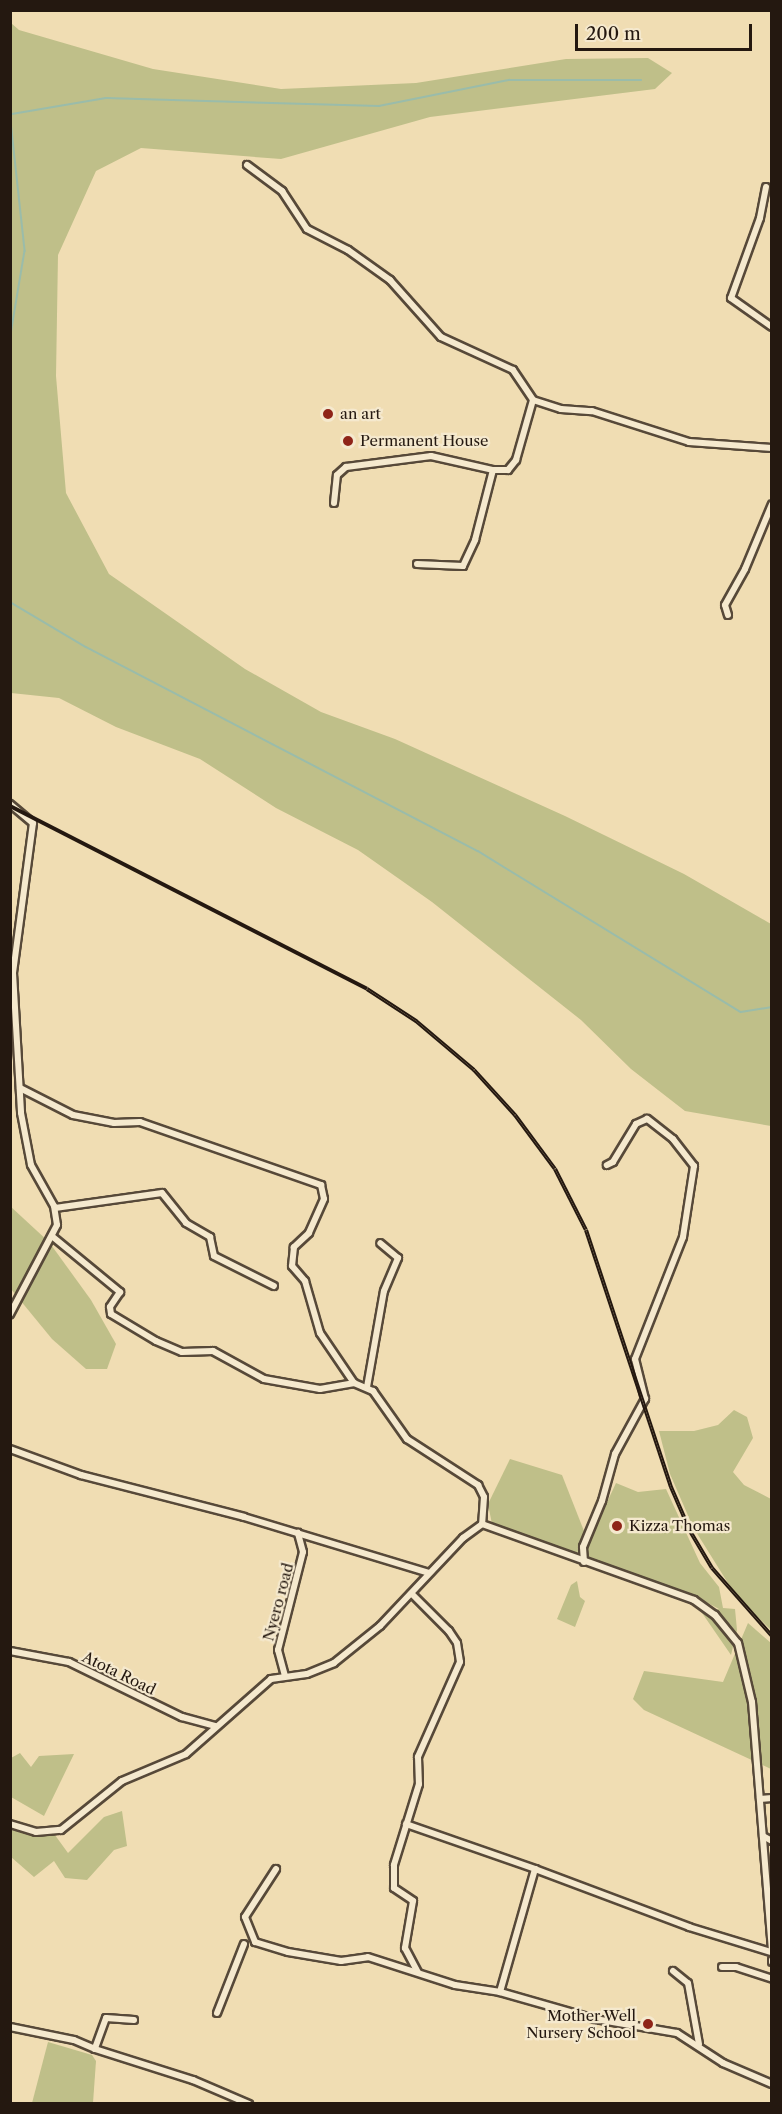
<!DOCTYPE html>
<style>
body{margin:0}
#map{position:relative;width:782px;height:2114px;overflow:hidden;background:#f0ddb3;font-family:"Libre Caslon Text",serif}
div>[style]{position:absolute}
.green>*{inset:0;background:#bfbf89}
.stream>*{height:1.5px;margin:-0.75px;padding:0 0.75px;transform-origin:0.75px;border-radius:0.75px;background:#9abcaa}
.roads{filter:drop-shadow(2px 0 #574939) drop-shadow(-2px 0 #574939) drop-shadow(0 2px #574939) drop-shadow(0 -2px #574939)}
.minor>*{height:6px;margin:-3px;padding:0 3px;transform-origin:3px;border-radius:3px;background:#f5e9ce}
.rail>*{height:4px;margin-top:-2px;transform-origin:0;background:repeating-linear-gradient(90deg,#f5e9ce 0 4.5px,#241810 0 9px);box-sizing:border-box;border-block:2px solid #241810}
.dots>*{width:16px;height:16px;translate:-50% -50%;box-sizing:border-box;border:3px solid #f5e9ce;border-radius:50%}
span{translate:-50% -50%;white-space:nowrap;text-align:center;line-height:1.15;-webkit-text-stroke:4.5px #f5e9ce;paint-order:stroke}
.poi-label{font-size:15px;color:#241810}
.left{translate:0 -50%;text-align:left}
.right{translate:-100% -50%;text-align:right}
.street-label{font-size:15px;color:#241810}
.frame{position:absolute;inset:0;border:12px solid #241810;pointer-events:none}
.scale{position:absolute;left:575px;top:24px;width:177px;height:27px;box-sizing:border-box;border:3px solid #241810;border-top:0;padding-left:8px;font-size:18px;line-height:21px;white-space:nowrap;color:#241810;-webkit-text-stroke:4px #f5e9ce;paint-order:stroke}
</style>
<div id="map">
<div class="green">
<i style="clip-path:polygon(11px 23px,19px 30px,153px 69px,281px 89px,416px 83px,566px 59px,648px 58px,672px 73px,655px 89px,430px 117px,281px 159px,141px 148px,96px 171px,58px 255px,56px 376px,66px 493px,109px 574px,245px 669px,321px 712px,395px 739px,565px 816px,684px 874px,771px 924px,771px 1126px,685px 1111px,631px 1069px,581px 1020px,432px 902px,358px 850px,276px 808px,200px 759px,116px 727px,59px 698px,11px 693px)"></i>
<i style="clip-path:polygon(10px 1206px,49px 1242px,91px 1300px,116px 1344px,107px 1369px,86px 1369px,52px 1339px,11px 1289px)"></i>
<i style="clip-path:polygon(734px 1410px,747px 1417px,753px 1438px,733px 1472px,744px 1485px,771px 1499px,771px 1630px,736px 1596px,693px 1527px,670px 1474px,659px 1431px,694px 1431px,718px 1425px)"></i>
<i style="clip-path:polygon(510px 1459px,562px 1475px,584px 1531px,577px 1554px,492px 1524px,488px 1504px)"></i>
<i style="clip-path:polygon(616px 1483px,638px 1492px,666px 1489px,700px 1563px,719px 1587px,723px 1608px,735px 1609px,737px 1630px,731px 1655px,700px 1610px,719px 1609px,691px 1594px,587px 1564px,586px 1547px)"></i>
<i style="clip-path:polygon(577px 1581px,580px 1597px,585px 1601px,575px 1627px,557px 1619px,571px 1585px)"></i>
<i style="clip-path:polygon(748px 1623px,771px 1643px,771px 1769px,644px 1710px,633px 1699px,644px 1671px,723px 1682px)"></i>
<i style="clip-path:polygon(20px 1753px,31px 1767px,39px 1756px,74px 1754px,44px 1816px,11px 1797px,11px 1758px)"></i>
<i style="clip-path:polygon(122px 1811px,127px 1846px,114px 1850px,87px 1880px,65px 1878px,54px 1861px,34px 1877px,11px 1857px,10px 1820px,52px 1831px,68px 1853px,104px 1817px)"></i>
<i style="clip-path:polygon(48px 2042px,92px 2055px,96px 2061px,93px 2103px,32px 2103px)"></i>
</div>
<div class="stream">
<i style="left:10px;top:112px;width:140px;rotate:83.8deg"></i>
<i style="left:25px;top:251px;width:91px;rotate:99.5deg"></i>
<i style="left:12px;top:114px;width:95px;rotate:-9.7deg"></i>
<i style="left:106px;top:98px;width:273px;rotate:1.7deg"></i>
<i style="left:379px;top:106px;width:133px;rotate:-11.3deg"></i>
<i style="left:509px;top:80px;width:132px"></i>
<i style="left:10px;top:602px;width:88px;rotate:30.6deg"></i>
<i style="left:86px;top:647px;width:442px;rotate:27.5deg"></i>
<i style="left:478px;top:851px;width:308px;rotate:31.5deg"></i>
<i style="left:741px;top:1012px;width:31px;rotate:-9deg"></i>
</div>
<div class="roads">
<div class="minor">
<i style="left:247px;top:165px;width:44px;rotate:36.6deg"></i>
<i style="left:282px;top:191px;width:45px;rotate:56.7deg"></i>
<i style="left:307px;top:229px;width:46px;rotate:27.1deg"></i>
<i style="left:348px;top:250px;width:52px;rotate:35.5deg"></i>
<i style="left:390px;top:280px;width:76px;rotate:48.2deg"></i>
<i style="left:441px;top:337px;width:79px;rotate:24.6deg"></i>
<i style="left:513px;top:370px;width:36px;rotate:56deg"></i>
<i style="left:533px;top:400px;width:29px;rotate:18deg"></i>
<i style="left:561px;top:409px;width:31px;rotate:4deg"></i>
<i style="left:592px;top:411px;width:102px;rotate:17.7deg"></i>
<i style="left:689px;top:442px;width:83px;rotate:4.1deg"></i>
<i style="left:766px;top:187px;width:32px;rotate:101deg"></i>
<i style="left:760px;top:218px;width:85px;rotate:109.9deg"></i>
<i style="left:731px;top:298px;width:50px;rotate:35.3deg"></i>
<i style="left:334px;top:503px;width:28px;rotate:-84deg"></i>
<i style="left:337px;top:475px;width:12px;rotate:-42deg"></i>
<i style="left:346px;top:467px;width:86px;rotate:-7.4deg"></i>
<i style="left:431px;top:456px;width:64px;rotate:12.7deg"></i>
<i style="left:493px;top:470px;width:15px"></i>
<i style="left:508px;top:470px;width:13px;rotate:-51deg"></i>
<i style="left:516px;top:460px;width:62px;rotate:-74.2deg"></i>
<i style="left:417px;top:564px;width:46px;rotate:2.5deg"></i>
<i style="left:463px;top:566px;width:29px;rotate:-65deg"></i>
<i style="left:475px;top:540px;width:72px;rotate:-75.6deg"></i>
<i style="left:728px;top:615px;width:10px;rotate:-107deg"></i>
<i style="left:725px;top:605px;width:41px;rotate:-60.9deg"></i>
<i style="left:745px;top:569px;width:70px;rotate:-67.4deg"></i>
<i style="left:10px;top:804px;width:30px;rotate:40deg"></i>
<i style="left:33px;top:823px;width:151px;rotate:97.6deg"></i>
<i style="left:13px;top:973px;width:140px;rotate:86.7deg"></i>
<i style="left:21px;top:1113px;width:53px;rotate:79.1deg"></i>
<i style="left:31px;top:1165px;width:47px;rotate:60.7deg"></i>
<i style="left:54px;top:1206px;width:19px;rotate:81deg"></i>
<i style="left:57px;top:1225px;width:101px;rotate:117.8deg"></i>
<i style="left:20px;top:1088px;width:59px;rotate:27deg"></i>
<i style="left:73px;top:1115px;width:42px;rotate:11deg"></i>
<i style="left:114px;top:1123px;width:26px;rotate:-2deg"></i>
<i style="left:140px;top:1122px;width:192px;rotate:19.2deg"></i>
<i style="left:321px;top:1185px;width:14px;rotate:78deg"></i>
<i style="left:324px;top:1199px;width:37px;rotate:114deg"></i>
<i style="left:309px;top:1233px;width:21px;rotate:137deg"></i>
<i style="left:294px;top:1247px;width:19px;rotate:96deg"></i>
<i style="left:292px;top:1266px;width:20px;rotate:49deg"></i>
<i style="left:305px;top:1281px;width:54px;rotate:73.9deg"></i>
<i style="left:320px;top:1333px;width:60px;rotate:55.8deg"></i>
<i style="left:55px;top:1208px;width:108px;rotate:-8deg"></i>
<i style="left:162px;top:1193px;width:38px;rotate:51deg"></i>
<i style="left:186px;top:1223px;width:28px;rotate:30deg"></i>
<i style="left:210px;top:1237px;width:19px;rotate:78deg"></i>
<i style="left:214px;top:1256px;width:67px;rotate:26.6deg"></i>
<i style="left:53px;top:1237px;width:87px;rotate:39.4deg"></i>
<i style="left:120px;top:1292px;width:18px;rotate:124deg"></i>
<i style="left:110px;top:1307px;width:7px;rotate:82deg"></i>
<i style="left:111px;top:1314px;width:52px;rotate:31deg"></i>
<i style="left:156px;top:1341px;width:28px;rotate:23deg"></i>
<i style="left:182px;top:1352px;width:31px;rotate:-2deg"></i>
<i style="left:213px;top:1351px;width:58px;rotate:28.8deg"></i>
<i style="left:264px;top:1379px;width:57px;rotate:10.1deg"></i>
<i style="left:320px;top:1389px;width:35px;rotate:-10deg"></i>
<i style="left:354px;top:1383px;width:21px;rotate:23deg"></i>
<i style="left:373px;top:1391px;width:59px;rotate:54.7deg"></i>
<i style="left:407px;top:1439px;width:85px;rotate:32.9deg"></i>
<i style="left:478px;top:1485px;width:13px;rotate:63deg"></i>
<i style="left:484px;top:1497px;width:27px;rotate:94deg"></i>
<i style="left:367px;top:1387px;width:97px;rotate:-80deg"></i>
<i style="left:384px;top:1291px;width:36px;rotate:-67deg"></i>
<i style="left:398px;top:1258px;width:23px;rotate:-140deg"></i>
<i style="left:10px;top:1449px;width:76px;rotate:20.1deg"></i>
<i style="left:81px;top:1475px;width:168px;rotate:14.4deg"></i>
<i style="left:244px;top:1517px;width:193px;rotate:16.8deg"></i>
<i style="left:584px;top:1562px;width:15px;rotate:-94deg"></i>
<i style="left:583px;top:1547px;width:50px;rotate:-67.6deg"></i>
<i style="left:602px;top:1501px;width:49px;rotate:-74.5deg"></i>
<i style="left:615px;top:1454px;width:63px;rotate:-61.4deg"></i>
<i style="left:645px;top:1399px;width:41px;rotate:-104deg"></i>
<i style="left:635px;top:1359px;width:131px;rotate:-68.5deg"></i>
<i style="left:683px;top:1237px;width:72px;rotate:-81.2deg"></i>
<i style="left:694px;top:1166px;width:34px;rotate:-128deg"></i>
<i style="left:673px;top:1139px;width:33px;rotate:-142deg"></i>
<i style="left:647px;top:1119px;width:12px;rotate:156deg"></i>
<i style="left:636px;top:1124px;width:44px;rotate:121.2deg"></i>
<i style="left:613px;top:1162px;width:7px;rotate:153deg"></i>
<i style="left:412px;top:1594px;width:52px;rotate:45deg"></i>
<i style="left:449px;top:1631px;width:14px;rotate:56deg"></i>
<i style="left:457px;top:1643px;width:19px;rotate:81deg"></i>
<i style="left:460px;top:1662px;width:104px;rotate:113.9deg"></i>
<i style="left:418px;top:1757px;width:27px;rotate:88deg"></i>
<i style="left:419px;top:1784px;width:85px;rotate:107.2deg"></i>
<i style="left:394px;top:1865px;width:23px;rotate:90deg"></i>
<i style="left:394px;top:1888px;width:23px;rotate:34deg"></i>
<i style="left:413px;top:1901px;width:48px;rotate:99.7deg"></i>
<i style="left:405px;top:1948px;width:27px;rotate:62deg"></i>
<i style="left:10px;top:1651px;width:60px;rotate:10.6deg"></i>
<i style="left:69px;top:1662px;width:126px;rotate:26deg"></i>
<i style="left:182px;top:1717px;width:34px;rotate:15deg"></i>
<i style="left:285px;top:1676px;width:27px;rotate:-105deg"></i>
<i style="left:278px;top:1650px;width:101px;rotate:-75.7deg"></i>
<i style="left:303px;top:1552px;width:20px;rotate:-105deg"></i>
<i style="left:760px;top:1799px;width:12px;rotate:-5deg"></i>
<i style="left:10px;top:1824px;width:27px;rotate:17deg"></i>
<i style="left:36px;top:1832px;width:25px;rotate:-5deg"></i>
<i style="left:61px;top:1830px;width:78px;rotate:-38.8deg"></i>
<i style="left:122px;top:1781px;width:69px;rotate:-22.9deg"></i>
<i style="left:186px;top:1754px;width:113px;rotate:-41.4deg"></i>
<i style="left:271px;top:1679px;width:36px;rotate:-8deg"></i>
<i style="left:307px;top:1674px;width:29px;rotate:-22deg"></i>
<i style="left:334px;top:1663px;width:59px;rotate:-38.8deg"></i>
<i style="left:380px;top:1626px;width:121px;rotate:-46.7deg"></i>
<i style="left:463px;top:1538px;width:24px;rotate:-36deg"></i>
<i style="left:482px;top:1524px;width:225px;rotate:19.7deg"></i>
<i style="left:694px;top:1600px;width:26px;rotate:36deg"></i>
<i style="left:715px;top:1615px;width:36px;rotate:51deg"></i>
<i style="left:738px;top:1643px;width:61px;rotate:76.7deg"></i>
<i style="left:752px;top:1702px;width:250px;rotate:85.4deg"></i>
<i style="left:406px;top:1824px;width:137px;rotate:19.2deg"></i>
<i style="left:535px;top:1869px;width:128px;rotate:105.9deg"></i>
<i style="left:763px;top:1836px;width:10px;rotate:29deg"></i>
<i style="left:276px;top:1869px;width:57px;rotate:122.9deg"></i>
<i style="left:245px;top:1917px;width:27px;rotate:68deg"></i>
<i style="left:255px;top:1942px;width:34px;rotate:17deg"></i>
<i style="left:288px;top:1952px;width:54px;rotate:9.6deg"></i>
<i style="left:341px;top:1961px;width:27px;rotate:-8deg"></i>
<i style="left:368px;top:1957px;width:91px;rotate:17.8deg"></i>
<i style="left:455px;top:1985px;width:46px;rotate:8.8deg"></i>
<i style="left:500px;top:1992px;width:99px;rotate:15.9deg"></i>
<i style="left:595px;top:2019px;width:83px;rotate:9.7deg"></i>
<i style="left:677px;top:2033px;width:55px;rotate:33.1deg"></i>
<i style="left:723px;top:2063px;width:53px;rotate:23.2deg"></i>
<i style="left:535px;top:1869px;width:165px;rotate:20.6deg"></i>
<i style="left:689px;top:1927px;width:86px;rotate:17deg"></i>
<i style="left:772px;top:1960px;width:2px;rotate:90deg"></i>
<i style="left:722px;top:1967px;width:14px"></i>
<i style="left:736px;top:1967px;width:38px;rotate:18deg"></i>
<i style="left:673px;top:1971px;width:19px;rotate:39deg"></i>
<i style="left:688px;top:1983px;width:62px;rotate:79.8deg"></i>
<i style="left:217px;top:2013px;width:74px;rotate:-68.6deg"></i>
<i style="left:134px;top:2020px;width:28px;rotate:-176deg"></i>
<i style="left:106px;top:2018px;width:33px;rotate:110deg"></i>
<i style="left:95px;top:2049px;width:103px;rotate:17.6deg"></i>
<i style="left:193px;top:2080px;width:61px;rotate:23.2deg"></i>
<i style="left:10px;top:2027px;width:65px;rotate:11.5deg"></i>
<i style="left:74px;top:2040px;width:23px;rotate:23deg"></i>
</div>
</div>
<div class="rail">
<i style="left:10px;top:806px;width:401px;rotate:27.1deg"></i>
<i style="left:367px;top:989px;width:59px;rotate:33.1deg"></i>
<i style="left:416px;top:1021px;width:76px;rotate:40.2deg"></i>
<i style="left:474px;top:1070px;width:61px;rotate:47.7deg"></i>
<i style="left:515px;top:1115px;width:67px;rotate:53.5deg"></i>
<i style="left:555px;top:1169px;width:68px;rotate:63.1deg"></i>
<i style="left:586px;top:1230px;width:271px;rotate:71.7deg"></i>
<i style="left:671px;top:1487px;width:48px;rotate:66.6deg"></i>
<i style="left:690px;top:1531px;width:43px;rotate:59.3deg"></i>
<i style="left:712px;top:1568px;width:91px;rotate:48.6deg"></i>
</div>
<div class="dots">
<i style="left:328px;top:414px;background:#8f2418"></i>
<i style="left:348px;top:441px;background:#8f2418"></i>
<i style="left:617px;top:1526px;background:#8f2418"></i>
<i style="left:648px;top:2024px;background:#8f2418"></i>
</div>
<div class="poi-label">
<span class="left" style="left:340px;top:414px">an art</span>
<span class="left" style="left:360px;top:441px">Permanent House</span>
<span class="left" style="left:629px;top:1526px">Kizza Thomas</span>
<span class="right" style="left:636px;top:2024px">Mother Well<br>Nursery School</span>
</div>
<div class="street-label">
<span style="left:278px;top:1602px;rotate:-75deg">Nyero road</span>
<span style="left:119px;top:1673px;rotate:26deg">Atota Road</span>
</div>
<div class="frame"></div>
<div class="scale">200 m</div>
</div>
